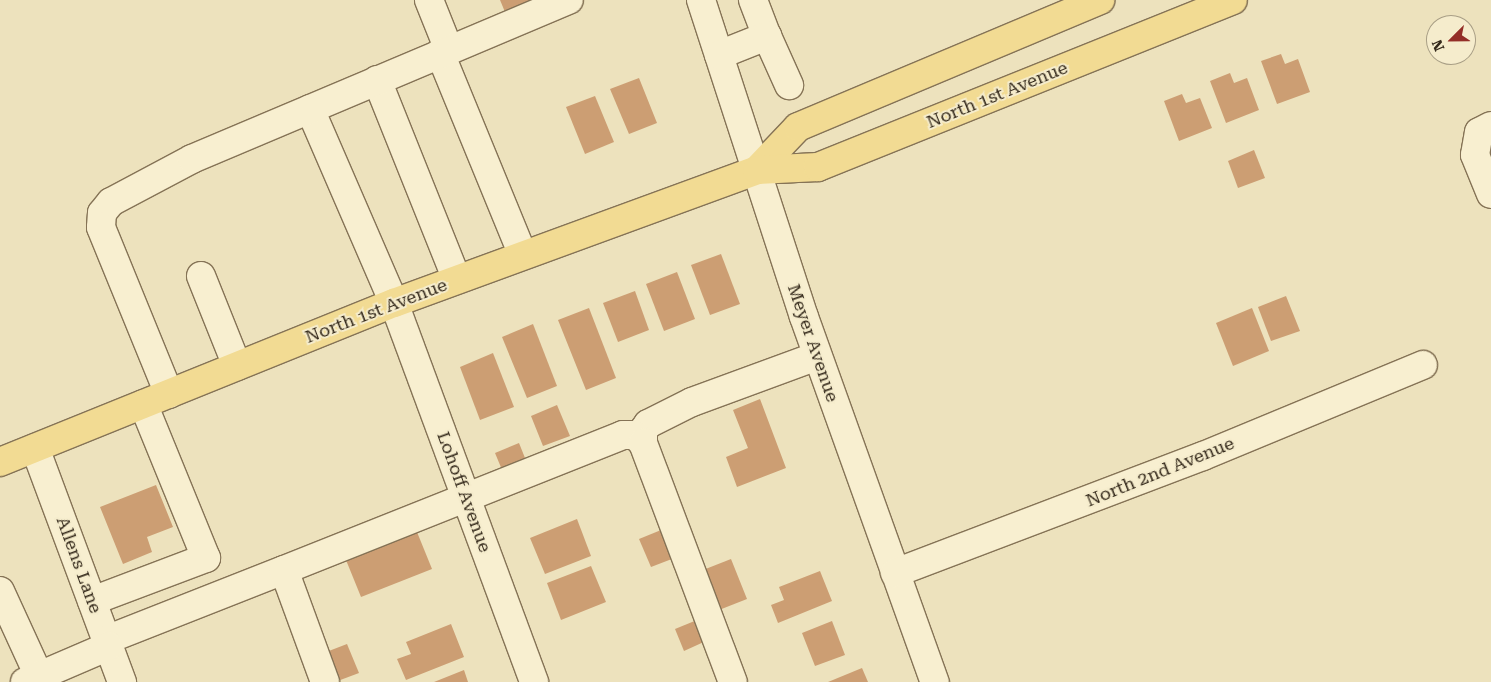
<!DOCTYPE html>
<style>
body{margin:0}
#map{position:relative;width:1491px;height:682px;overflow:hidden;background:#ede2bd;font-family:"Roboto Serif",serif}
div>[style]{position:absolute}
.building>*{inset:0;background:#cc9e73}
.roads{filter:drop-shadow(1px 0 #857356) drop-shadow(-1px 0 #857356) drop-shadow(0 1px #857356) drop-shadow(0 -1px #857356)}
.minor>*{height:28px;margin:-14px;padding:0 14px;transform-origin:14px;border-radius:14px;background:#f8efd0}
.major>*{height:28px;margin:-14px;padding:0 14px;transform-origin:14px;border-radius:14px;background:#f2db93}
span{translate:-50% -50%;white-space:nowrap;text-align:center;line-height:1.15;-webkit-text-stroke:4px #f5eccc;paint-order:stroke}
.street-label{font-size:18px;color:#34291b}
.north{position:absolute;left:1426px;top:15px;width:50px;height:50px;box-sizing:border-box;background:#f5eccc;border:1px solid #a89e85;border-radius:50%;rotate:247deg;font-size:14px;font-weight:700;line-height:20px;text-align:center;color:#34291b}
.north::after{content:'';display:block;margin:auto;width:18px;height:22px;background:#932e27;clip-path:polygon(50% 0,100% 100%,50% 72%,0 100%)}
</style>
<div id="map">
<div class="building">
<i style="clip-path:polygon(500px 0,536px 0,505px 12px)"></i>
<i style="clip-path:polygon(1281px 54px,1285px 64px,1298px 59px,1310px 92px,1277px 104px,1261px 61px)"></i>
<i style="clip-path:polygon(1230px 73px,1234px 83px,1247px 78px,1259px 110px,1226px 123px,1210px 81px)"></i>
<i style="clip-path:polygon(639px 78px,657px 123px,629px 134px,610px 89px)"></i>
<i style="clip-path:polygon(1182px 94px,1186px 103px,1200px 98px,1212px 128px,1179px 141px,1164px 101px)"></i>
<i style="clip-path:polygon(595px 96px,614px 142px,585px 154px,566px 107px)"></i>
<i style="clip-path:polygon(1254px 150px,1265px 178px,1238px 188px,1228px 161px)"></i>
<i style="clip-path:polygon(721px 254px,740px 304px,710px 315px,691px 265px)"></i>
<i style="clip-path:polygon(677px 272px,695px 319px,664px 331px,646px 284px)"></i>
<i style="clip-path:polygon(635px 291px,649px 330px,618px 342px,603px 303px)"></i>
<i style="clip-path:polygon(1286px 296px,1300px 331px,1271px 341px,1258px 307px)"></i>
<i style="clip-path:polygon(589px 308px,616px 378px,586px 390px,558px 320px)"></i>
<i style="clip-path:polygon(1252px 308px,1269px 351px,1233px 366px,1216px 323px)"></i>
<i style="clip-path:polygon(533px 324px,557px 386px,527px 398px,502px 337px)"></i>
<i style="clip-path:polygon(493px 353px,514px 407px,480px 420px,460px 367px)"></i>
<i style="clip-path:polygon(760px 399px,786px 468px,737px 487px,726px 457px,748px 448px,733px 410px)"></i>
<i style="clip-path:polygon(557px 405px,570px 436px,543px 446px,531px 416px)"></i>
<i style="clip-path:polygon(519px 443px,529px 468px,505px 477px,495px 453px)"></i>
<i style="clip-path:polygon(156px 485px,173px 527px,147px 537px,152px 552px,123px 564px,100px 507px)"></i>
<i style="clip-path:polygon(577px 519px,591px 556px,545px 574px,530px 538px)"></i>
<i style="clip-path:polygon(666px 528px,677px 557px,651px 567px,639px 539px)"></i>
<i style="clip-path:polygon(417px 532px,432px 569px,361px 597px,346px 560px)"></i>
<i style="clip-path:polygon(731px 559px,747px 599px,719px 610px,703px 570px)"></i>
<i style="clip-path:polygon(591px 566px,606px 602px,561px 620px,547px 583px)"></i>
<i style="clip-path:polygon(820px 571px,832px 601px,778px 623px,771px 605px,784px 600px,779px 587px)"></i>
<i style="clip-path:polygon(697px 620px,706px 641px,684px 651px,675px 629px)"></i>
<i style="clip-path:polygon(832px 621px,845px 655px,815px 666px,802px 633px)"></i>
<i style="clip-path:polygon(451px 624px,464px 657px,406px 680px,397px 659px,411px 654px,406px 642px)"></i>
<i style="clip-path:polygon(347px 644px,359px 673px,335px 682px,321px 654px)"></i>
<i style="clip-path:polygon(862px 668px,868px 682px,828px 682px)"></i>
<i style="clip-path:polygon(464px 670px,468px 682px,434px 682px)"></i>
</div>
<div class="roads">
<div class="minor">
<i style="left:429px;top:0;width:54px;rotate:68.2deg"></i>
<i style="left:701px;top:0;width:333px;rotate:72deg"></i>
<i style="left:804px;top:317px;width:388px;rotate:70.3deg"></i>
<i style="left:753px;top:0;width:39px;rotate:69deg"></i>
<i style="left:440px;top:53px;width:218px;rotate:67.7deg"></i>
<i style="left:719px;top:55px;width:52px;rotate:-21.6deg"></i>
<i style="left:767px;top:36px;width:54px;rotate:65.8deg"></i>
<i style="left:377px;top:80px;width:215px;rotate:68.2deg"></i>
<i style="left:310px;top:109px;width:211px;rotate:66.6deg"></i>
<i style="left:394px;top:303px;width:404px;rotate:69.7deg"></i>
<i style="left:1491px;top:126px;width:13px;rotate:153deg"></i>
<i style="left:1479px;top:132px;width:23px;rotate:100deg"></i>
<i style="left:1475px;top:155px;width:42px;rotate:67.7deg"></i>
<i style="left:201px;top:276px;width:97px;rotate:68.2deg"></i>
<i style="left:169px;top:394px;width:180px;rotate:-112.2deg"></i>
<i style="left:101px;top:227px;width:14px;rotate:-86deg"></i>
<i style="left:102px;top:213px;width:14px;rotate:-51deg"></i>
<i style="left:111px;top:202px;width:92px;rotate:-28deg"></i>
<i style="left:192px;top:159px;width:409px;rotate:-22.9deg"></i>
<i style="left:643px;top:443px;width:12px;rotate:-90deg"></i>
<i style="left:643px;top:431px;width:9px;rotate:-54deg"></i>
<i style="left:648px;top:424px;width:49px;rotate:-26.6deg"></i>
<i style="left:692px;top:402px;width:133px;rotate:-20.2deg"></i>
<i style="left:35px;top:448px;width:250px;rotate:69.6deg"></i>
<i style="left:895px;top:573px;width:329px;rotate:-20.8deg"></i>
<i style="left:1203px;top:456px;width:238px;rotate:-22.5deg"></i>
<i style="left:0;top:591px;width:94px;rotate:65.4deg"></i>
<i style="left:92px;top:601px;width:122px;rotate:-20.7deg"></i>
<i style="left:206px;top:558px;width:166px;rotate:-112.2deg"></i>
<i style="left:106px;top:640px;width:191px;rotate:-21.5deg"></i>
<i style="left:25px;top:682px;width:91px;rotate:-23.2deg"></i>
<i style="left:325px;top:682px;width:119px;rotate:-110.1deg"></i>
<i style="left:284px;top:570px;width:365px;rotate:-21.7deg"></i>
<i style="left:623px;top:435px;width:12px"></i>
<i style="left:635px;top:435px;width:11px;rotate:45deg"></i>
<i style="left:643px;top:443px;width:255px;rotate:69.4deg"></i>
</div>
<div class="major">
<i style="left:757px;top:170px;width:59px;rotate:-46.4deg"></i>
<i style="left:798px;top:127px;width:328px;rotate:-22.8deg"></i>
<i style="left:0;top:462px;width:425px;rotate:-22deg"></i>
<i style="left:394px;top:303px;width:387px;rotate:-20.1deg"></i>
<i style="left:757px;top:170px;width:61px;rotate:-2.8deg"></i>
<i style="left:818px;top:167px;width:447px;rotate:-21.9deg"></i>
</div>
</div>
<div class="street-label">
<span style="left:997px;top:95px;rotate:-22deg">North 1st Avenue</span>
<span style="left:376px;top:311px;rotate:-21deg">North 1st Avenue</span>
<span style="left:813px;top:343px;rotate:71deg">Meyer Avenue</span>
<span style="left:1160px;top:472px;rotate:-22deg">North 2nd Avenue</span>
<span style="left:464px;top:492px;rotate:70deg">Lohoff Avenue</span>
<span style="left:79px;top:565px;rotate:70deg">Allens Lane</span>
</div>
<div class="north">N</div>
</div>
